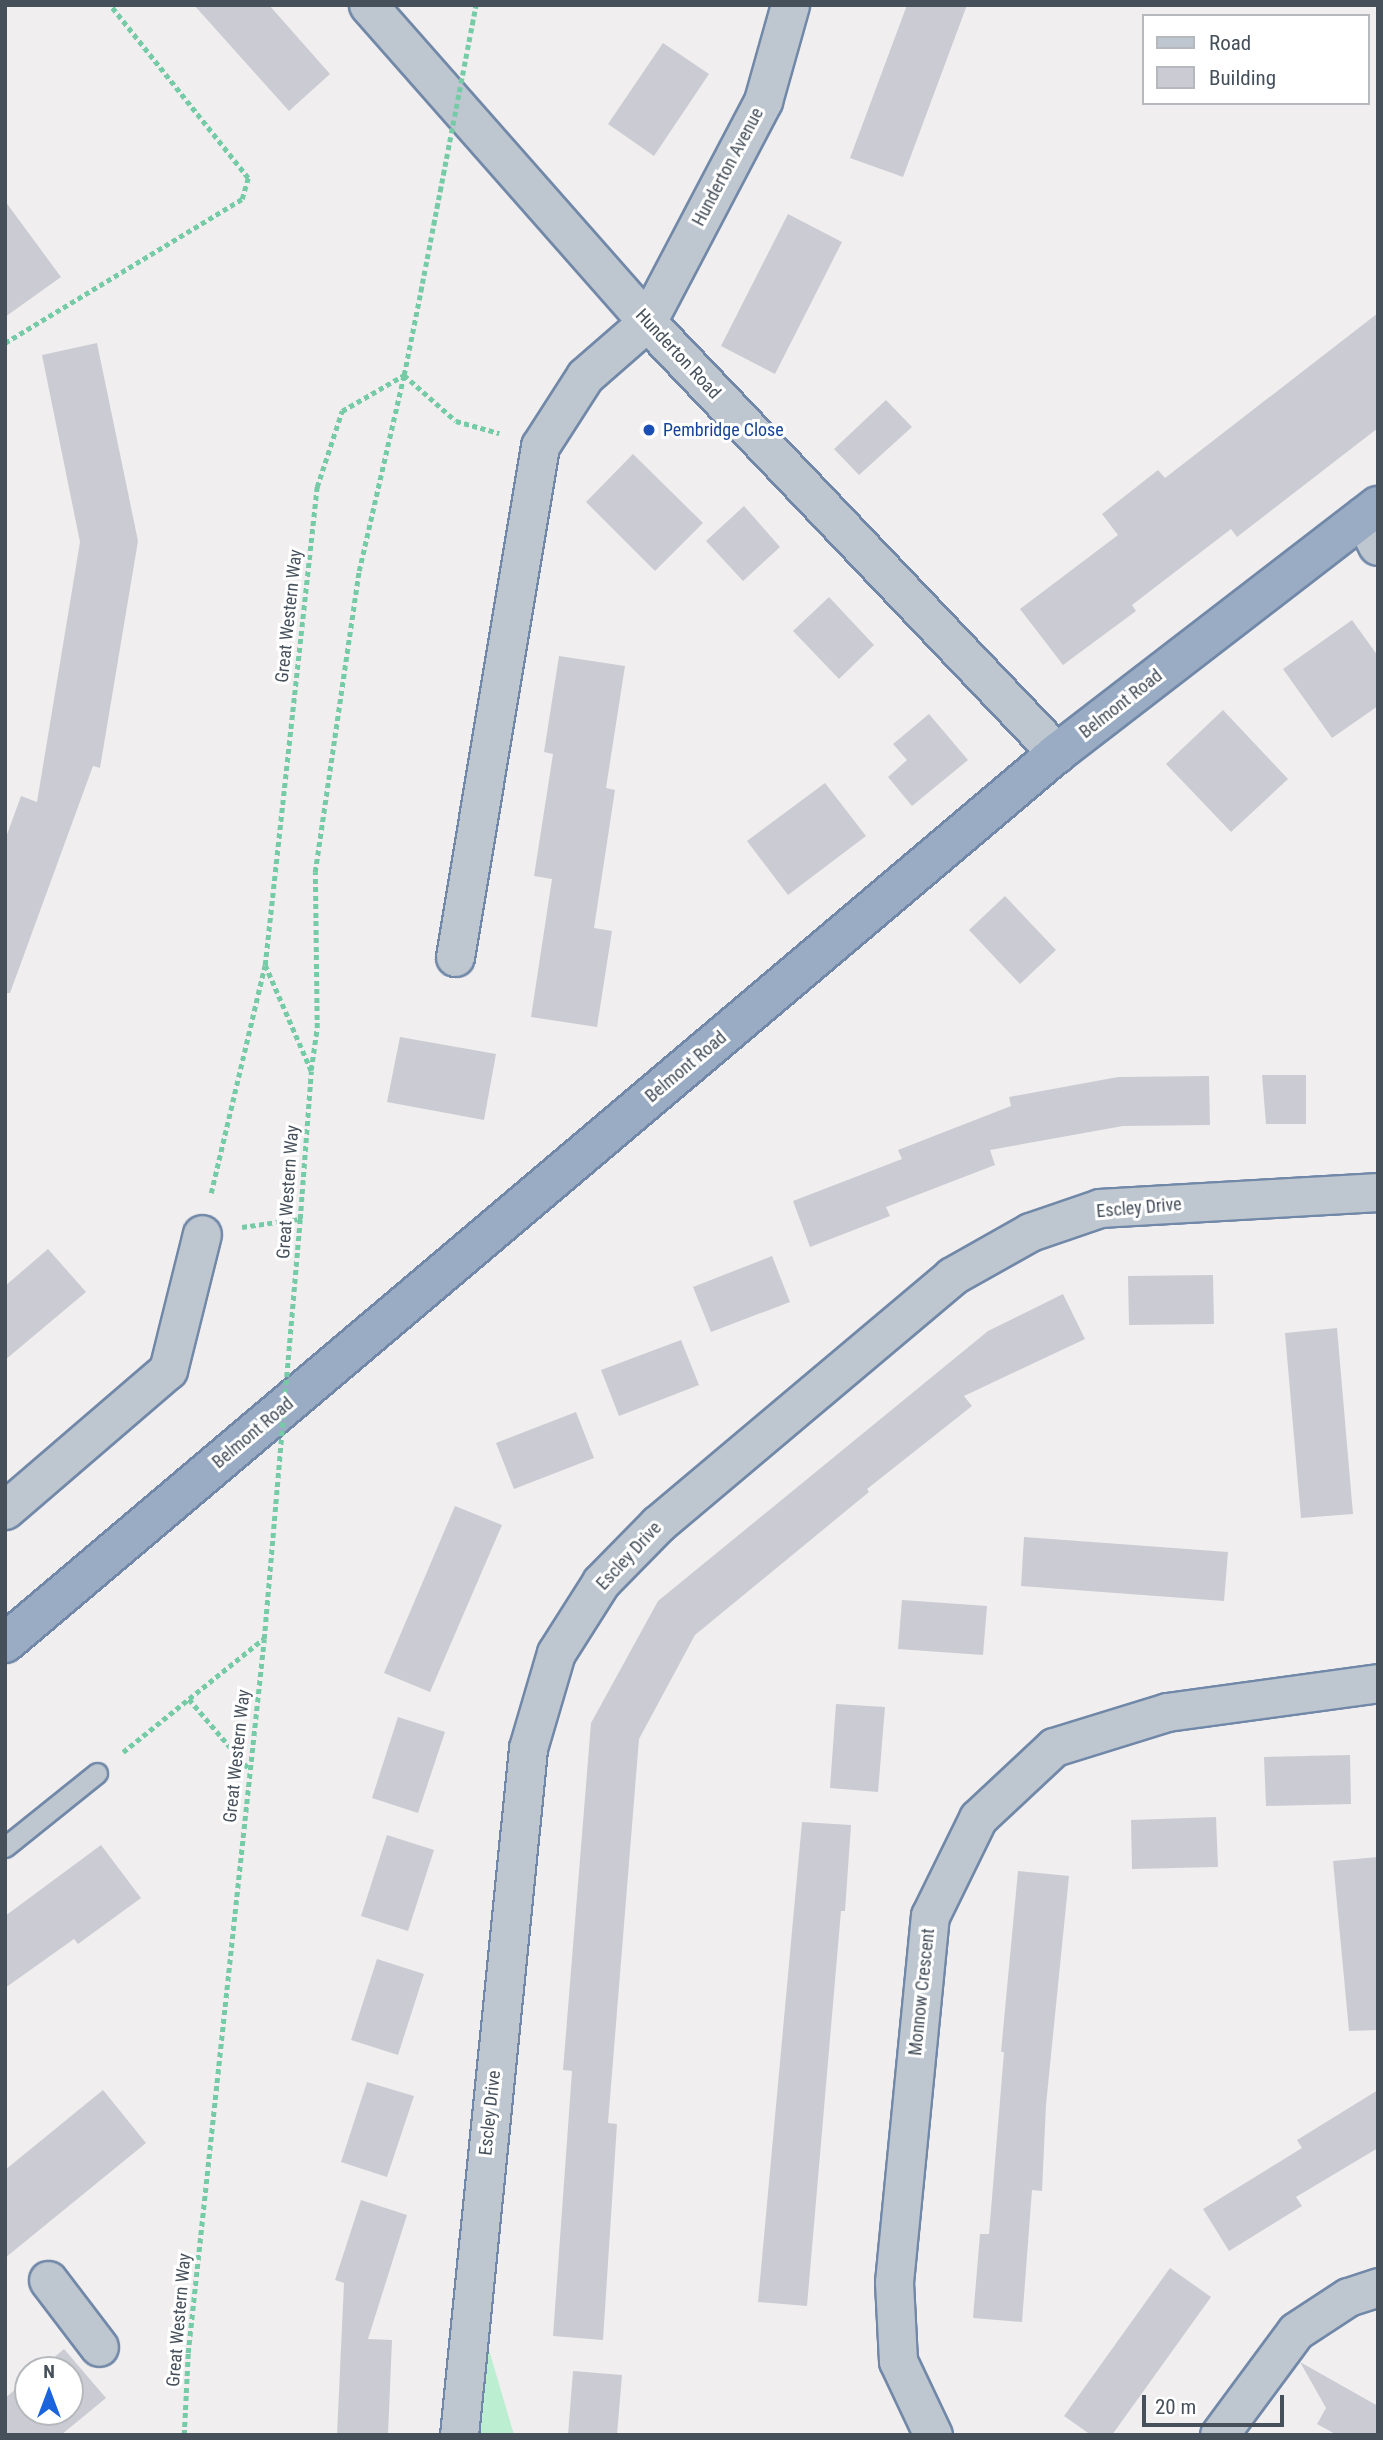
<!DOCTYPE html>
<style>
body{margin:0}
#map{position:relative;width:1383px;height:2440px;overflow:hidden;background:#f0eeee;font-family:"Roboto Condensed",sans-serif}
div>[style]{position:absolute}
.green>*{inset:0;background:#bceed2}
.building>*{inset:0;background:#cbccd3}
.path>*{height:4.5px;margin-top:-2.25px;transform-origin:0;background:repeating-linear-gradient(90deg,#75cba6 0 5px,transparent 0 8.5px)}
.roads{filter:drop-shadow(2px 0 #7188a8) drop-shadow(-2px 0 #7188a8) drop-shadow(0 2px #7188a8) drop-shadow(0 -2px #7188a8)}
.service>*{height:19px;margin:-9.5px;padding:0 9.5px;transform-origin:9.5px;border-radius:9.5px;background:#bec7d0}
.minor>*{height:37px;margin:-18.5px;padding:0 18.5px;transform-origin:18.5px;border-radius:18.5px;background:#bec7d0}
.tertiary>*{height:38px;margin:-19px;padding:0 19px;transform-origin:19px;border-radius:19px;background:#bec7d0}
.trunk>*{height:38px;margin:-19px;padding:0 19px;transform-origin:19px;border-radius:19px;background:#9aacc4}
.path-bridge>*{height:4.5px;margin-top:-2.25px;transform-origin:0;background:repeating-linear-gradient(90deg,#75cba6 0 5px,transparent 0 8.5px)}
.dots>*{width:19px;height:19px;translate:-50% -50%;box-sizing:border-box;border:4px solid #fff;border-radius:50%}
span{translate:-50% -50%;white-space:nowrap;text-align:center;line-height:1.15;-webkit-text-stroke:6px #fff;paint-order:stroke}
.street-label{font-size:18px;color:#46505b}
.transit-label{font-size:18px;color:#164399}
.left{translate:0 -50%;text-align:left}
.frame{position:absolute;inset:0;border:7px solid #46505b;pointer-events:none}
.legend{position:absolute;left:1142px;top:14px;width:228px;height:91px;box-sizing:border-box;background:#fff;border:2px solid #b5b9bd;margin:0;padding:9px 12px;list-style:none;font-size:21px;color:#46505b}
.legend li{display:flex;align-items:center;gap:14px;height:35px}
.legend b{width:35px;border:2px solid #b5b9bd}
.north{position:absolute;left:14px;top:2356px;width:70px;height:70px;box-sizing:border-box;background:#fff;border:2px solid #b5b9bd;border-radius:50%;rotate:0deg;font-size:19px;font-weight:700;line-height:28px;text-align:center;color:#46505b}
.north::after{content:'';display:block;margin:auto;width:24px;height:32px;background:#1b64dd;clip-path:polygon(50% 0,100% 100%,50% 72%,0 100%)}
.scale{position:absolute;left:1142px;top:2395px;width:142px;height:32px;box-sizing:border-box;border:4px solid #46505b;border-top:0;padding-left:9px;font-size:21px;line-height:24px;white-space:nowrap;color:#46505b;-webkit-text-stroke:5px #fff;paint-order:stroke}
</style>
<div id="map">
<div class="green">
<i style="clip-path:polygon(472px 2292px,514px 2435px,459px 2435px)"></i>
</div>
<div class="building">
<i style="clip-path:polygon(194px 5px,269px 5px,330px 74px,289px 111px)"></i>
<i style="clip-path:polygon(907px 5px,967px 5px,903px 177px,850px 158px)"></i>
<i style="clip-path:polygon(663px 43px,709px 74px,654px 156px,608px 124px)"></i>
<i style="clip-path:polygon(5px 201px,61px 277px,5px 317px)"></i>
<i style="clip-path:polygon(788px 214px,842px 242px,775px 374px,721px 346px)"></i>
<i style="clip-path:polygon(1378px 313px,1378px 428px,1237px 537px,1231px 529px,1132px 605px,1136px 611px,1063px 665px,1020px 609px,1118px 535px,1102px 514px,1158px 470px,1165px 478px)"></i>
<i style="clip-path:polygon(97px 343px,138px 541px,100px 768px,93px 766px,10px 993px,5px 993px,5px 840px,21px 796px,37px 802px,80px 542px,42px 355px)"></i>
<i style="clip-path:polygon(886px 400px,912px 427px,859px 475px,834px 449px)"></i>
<i style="clip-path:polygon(633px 454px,703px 523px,655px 571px,586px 502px)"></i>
<i style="clip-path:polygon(744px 506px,780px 547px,743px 581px,706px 541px)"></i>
<i style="clip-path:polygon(829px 597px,874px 645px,839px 679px,793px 631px)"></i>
<i style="clip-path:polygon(1352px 620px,1378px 656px,1378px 706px,1332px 738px,1283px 669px)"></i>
<i style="clip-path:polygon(559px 656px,625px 666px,606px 788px,615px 790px,594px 928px,612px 931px,597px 1027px,531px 1017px,552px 879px,534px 876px,553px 754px,544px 752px)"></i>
<i style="clip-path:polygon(1223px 710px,1288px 779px,1231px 832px,1166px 764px)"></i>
<i style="clip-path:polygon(929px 714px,968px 760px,912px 806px,888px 777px,907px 760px,893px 744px)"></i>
<i style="clip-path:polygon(825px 783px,866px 836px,788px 895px,747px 841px)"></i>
<i style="clip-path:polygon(1005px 896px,1056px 950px,1020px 984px,969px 930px)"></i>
<i style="clip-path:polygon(400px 1037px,496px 1054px,484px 1120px,387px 1102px)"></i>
<i style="clip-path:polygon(1262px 1075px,1306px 1075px,1306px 1124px,1266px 1124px)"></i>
<i style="clip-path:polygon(1209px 1076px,1210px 1125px,1123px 1126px,990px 1150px,995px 1165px,886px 1207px,890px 1216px,810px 1247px,793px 1201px,902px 1159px,898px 1150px,1011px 1106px,1009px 1097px,1118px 1077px)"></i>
<i style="clip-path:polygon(48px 1249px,86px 1292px,5px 1360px,5px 1286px)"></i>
<i style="clip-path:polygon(772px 1256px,790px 1302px,711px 1332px,693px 1287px)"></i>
<i style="clip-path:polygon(1213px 1275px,1214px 1324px,1129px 1325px,1128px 1276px)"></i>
<i style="clip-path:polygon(1063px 1294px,1085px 1339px,964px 1396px,972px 1406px,867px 1489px,869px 1492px,695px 1635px,639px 1739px,608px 2123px,617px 2124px,603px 2340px,553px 2336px,572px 2071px,563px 2070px,591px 1723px,658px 1601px,988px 1331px)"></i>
<i style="clip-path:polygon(1337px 1328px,1353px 1514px,1301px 1518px,1285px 1333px)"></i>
<i style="clip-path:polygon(681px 1340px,699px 1385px,619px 1416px,601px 1370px)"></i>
<i style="clip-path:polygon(576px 1412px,594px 1458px,514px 1489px,496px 1443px)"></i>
<i style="clip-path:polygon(455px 1506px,502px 1525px,430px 1692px,384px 1673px)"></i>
<i style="clip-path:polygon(1024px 1537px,1228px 1552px,1224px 1601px,1021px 1586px)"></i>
<i style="clip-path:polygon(902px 1600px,987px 1606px,983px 1655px,898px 1649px)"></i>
<i style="clip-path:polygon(836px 1704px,885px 1707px,878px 1792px,830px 1788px)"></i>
<i style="clip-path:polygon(398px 1717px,445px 1732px,418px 1813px,372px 1798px)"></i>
<i style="clip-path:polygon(1350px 1755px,1351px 1804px,1266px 1806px,1264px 1757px)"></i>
<i style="clip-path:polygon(1216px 1817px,1218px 1867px,1132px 1869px,1131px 1820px)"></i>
<i style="clip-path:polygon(802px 1822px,851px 1825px,845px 1911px,841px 1911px,807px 2306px,758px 2302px)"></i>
<i style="clip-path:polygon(387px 1835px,434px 1850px,408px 1931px,361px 1916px)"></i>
<i style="clip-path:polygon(101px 1845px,141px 1898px,78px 1944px,74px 1939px,5px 1988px,5px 1916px)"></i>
<i style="clip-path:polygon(1378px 1857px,1378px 2030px,1349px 2031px,1333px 1861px)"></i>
<i style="clip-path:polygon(1018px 1871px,1069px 1876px,1046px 2105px,1042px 2191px,1032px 2190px,1022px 2322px,973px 2318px,980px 2234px,989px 2234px,1004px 2052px,1001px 2052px)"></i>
<i style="clip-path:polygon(377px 1959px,424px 1974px,398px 2055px,351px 2040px)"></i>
<i style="clip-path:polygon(367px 2082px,414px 2096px,387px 2177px,341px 2162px)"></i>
<i style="clip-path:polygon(103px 2090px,146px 2143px,5px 2258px,5px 2170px)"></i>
<i style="clip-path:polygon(1378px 2090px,1378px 2148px,1296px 2197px,1302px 2206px,1229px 2251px,1203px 2209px,1302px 2148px,1297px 2140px)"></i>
<i style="clip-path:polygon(361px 2200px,407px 2215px,368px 2339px,392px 2340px,388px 2435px,337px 2435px,344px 2283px,335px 2280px)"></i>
<i style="clip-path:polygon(1170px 2268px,1211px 2297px,1112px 2435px,1091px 2435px,1064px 2416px)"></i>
<i style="clip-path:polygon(64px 2349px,106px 2398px,61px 2435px,5px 2435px,5px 2398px,28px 2379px,28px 2412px,70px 2412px,70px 2370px,39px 2370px)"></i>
<i style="clip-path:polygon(1300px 2362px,1378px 2406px,1378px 2435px,1337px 2435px,1317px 2424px,1326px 2408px)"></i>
<i style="clip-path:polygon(573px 2371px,622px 2375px,617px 2435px,568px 2435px)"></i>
</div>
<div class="path">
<i style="left:5px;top:343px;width:277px;rotate:-31.3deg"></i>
<i style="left:242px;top:199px;width:22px;rotate:-74deg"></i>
<i style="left:248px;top:178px;width:221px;rotate:-128.6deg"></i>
<i style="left:311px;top:1070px;width:42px;rotate:-81.9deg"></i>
<i style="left:317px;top:1028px;width:156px;rotate:-90.7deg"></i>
<i style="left:315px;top:872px;width:304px;rotate:-81.7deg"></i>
<i style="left:359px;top:571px;width:201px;rotate:-77.1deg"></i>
<i style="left:404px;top:375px;width:69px;rotate:41.5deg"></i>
<i style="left:456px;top:421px;width:45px;rotate:15.6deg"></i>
<i style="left:211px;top:1193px;width:234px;rotate:-76.7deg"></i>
<i style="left:242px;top:1227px;width:59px;rotate:-7.9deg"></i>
<i style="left:300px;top:1219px;width:148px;rotate:-85.7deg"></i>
<i style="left:311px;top:1071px;width:116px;rotate:-113.5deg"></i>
<i style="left:265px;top:965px;width:481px;rotate:-83.8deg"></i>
<i style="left:317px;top:487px;width:80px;rotate:-71.8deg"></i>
<i style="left:342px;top:411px;width:72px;rotate:-30.1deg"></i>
<i style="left:404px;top:375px;width:76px;rotate:-78.7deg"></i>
<i style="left:189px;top:1699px;width:92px;rotate:49.4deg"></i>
<i style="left:123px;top:1752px;width:180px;rotate:-38.9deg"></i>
<i style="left:184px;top:2435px;width:82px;rotate:-87.2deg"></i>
<i style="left:188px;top:2353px;width:718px;rotate:-83.92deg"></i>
</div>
<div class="roads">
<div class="service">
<i style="left:5px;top:1847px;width:118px;rotate:-38.8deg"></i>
</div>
<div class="minor">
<i style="left:368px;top:5px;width:422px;rotate:48.6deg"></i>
<i style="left:647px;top:322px;width:595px;rotate:46.43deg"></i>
<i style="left:455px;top:957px;width:518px;rotate:-80.56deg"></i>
<i style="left:540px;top:446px;width:83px;rotate:-57.3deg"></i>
<i style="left:585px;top:376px;width:82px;rotate:-41.1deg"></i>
<i style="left:647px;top:322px;width:250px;rotate:-62.3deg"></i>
<i style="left:763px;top:101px;width:100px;rotate:-74.3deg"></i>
<i style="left:5px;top:1510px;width:215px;rotate:-40.7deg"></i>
<i style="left:168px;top:1370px;width:140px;rotate:-76deg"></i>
<i style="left:48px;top:2280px;width:84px;rotate:52.7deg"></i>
<i style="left:459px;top:2435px;width:690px;rotate:-84.26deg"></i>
<i style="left:528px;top:1748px;width:99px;rotate:-73.6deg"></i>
<i style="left:556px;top:1653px;width:84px;rotate:-57.6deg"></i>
<i style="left:601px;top:1582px;width:81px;rotate:-45.5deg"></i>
<i style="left:658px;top:1524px;width:385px;rotate:-40.1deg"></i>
<i style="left:952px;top:1276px;width:90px;rotate:-29.4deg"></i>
<i style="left:1030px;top:1232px;width:74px;rotate:-18.9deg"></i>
<i style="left:1100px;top:1208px;width:278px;rotate:-3.3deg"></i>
<i style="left:933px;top:2435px;width:82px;rotate:-115.3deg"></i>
<i style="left:898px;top:2361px;width:79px;rotate:-92.9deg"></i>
<i style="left:894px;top:2282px;width:368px;rotate:-84.4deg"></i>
<i style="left:930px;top:1916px;width:109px;rotate:-63.9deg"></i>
<i style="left:978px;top:1818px;width:104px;rotate:-43.1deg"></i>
<i style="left:1054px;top:1747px;width:118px;rotate:-17.2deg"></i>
<i style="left:1167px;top:1712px;width:213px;rotate:-7.8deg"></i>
<i style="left:1219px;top:2435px;width:129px;rotate:-53.5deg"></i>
<i style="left:1296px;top:2331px;width:62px;rotate:-33.2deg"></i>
<i style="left:1348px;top:2297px;width:32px;rotate:-18deg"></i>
</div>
<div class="tertiary">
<i style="left:1364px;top:517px;width:32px;rotate:64deg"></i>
</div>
<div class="trunk">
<i style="left:5px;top:1643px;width:1378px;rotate:-40.23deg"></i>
<i style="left:1057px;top:753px;width:405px;rotate:-37.6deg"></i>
</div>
</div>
<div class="path-bridge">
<i style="left:419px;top:300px;width:300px;rotate:-79.1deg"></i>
<i style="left:264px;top:1639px;width:422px;rotate:-85.1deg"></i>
</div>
<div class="dots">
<i style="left:649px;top:430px;background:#1a4fb4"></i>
</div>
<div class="street-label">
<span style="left:728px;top:167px;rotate:-62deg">Hunderton Avenue</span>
<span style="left:678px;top:354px;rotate:47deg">Hunderton Road</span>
<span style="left:289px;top:616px;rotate:-84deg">Great Western Way</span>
<span style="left:1121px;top:704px;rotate:-38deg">Belmont Road</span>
<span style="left:686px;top:1067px;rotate:-40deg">Belmont Road</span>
<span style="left:288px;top:1192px;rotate:-86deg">Great Western Way</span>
<span style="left:1139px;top:1208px;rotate:-5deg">Escley Drive</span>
<span style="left:253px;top:1433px;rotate:-40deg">Belmont Road</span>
<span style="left:629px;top:1556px;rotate:-47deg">Escley Drive</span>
<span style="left:237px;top:1756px;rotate:-84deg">Great Western Way</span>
<span style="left:922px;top:1992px;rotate:-84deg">Monnow Crescent</span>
<span style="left:490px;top:2113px;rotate:-84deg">Escley Drive</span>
<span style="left:179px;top:2320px;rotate:-85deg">Great Western Way</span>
</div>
<div class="transit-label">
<span class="left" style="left:663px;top:430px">Pembridge Close</span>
</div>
<div class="frame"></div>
<ul class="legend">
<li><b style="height:9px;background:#bec7d0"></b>Road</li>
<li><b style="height:19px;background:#cbccd3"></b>Building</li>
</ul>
<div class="north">N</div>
<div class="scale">20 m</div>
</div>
